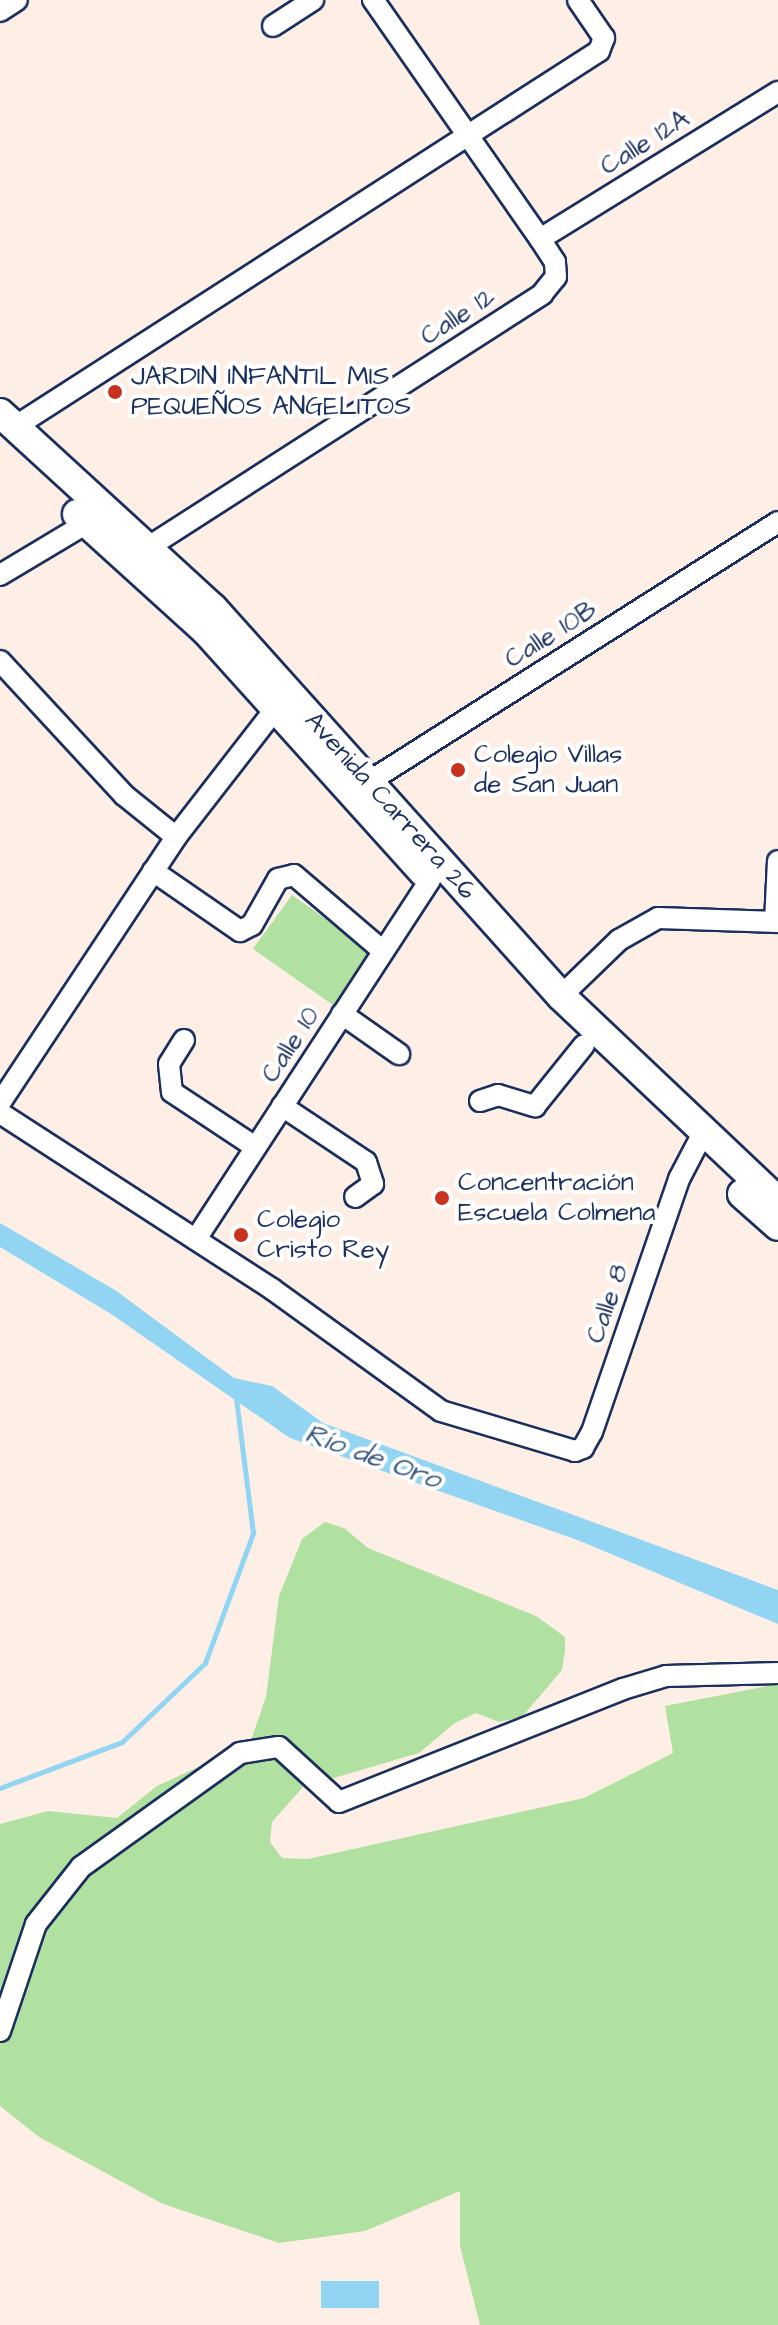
<!DOCTYPE html>
<meta charset="utf-8">
<style>
body{margin:0}
#map{position:relative;width:778px;height:2325px;overflow:hidden;background:#feefe6;font-family:"Architects Daughter",sans-serif}
div>[style]{position:absolute}
.green>*{inset:0;background:#b1e1a1}
.water>*{inset:0;background:#91d5f3}
.stream>*{height:5px;margin:-2.5px;padding:0 2.5px;transform-origin:2.5px;border-radius:2.5px;background:#91d5f3}
.roads{filter:drop-shadow(2px 0 #1b2f5e) drop-shadow(-2px 0 #1b2f5e) drop-shadow(0 2px #1b2f5e) drop-shadow(0 -2px #1b2f5e)}
.minor>*{height:20px;margin:-10px;padding:0 10px;transform-origin:10px;border-radius:10px;background:#fff}
.secondary>*{height:28px;margin:-14px;padding:0 14px;transform-origin:14px;border-radius:14px;background:#fff}
.dots>*{width:22px;height:22px;translate:-50% -50%;box-sizing:border-box;border:4px solid #fff;border-radius:50%}
span{translate:-50% -50%;white-space:nowrap;text-align:center;line-height:1.15;-webkit-text-stroke:8px #fff;paint-order:stroke}
.street-label{font-size:26px;color:#1b2f5e}
.poi-label{font-size:26px;color:#1b2f5e}
.left{translate:0 -50%;text-align:left}
.water-label{font-size:28px;color:#385883;font-style:italic}
</style>
<div id="map">
<div class="green">
<i style="clip-path:polygon(292px 895px,372px 952px,333px 1005px,253px 949px)"></i>
<i style="clip-path:polygon(325px 1522px,344px 1528px,368px 1548px,536px 1616px,565px 1637px,565px 1650px,562px 1670px,522px 1717px,499px 1722px,476px 1713px,455px 1723px,419px 1753px,303px 1787px,272px 1822px,270px 1842px,282px 1858px,308px 1859px,584px 1798px,673px 1753px,665px 1706px,778px 1684px,778px 2325px,480px 2325px,460px 2246px,460px 2191px,365px 2231px,279px 2243px,163px 2204px,39px 2137px,0 2106px,0 1824px,48px 1811px,117px 1818px,157px 1786px,250px 1743px,266px 1697px,279px 1596px,302px 1539px)"></i>
</div>
<div class="water">
<i style="clip-path:polygon(0 1223px,115px 1290px,234px 1378px,272px 1386px,323px 1423px,778px 1590px,778px 1624px,580px 1541px,290px 1438px,111px 1314px,0 1247px)"></i>
<i style="clip-path:polygon(321px 2281px,379px 2281px,379px 2308px,321px 2308px)"></i>
</div>
<div class="stream">
<i style="left:0;top:1788px;width:130px;rotate:-20.7deg"></i>
<i style="left:122px;top:1742px;width:115px;rotate:-43.6deg"></i>
<i style="left:205px;top:1663px;width:139px;rotate:-69.7deg"></i>
<i style="left:253px;top:1533px;width:135px;rotate:-97.2deg"></i>
</div>
<div class="roads">
<div class="minor">
<i style="left:0;top:11px;width:20px;rotate:-33deg"></i>
<i style="left:273px;top:26px;width:48px;rotate:-33deg"></i>
<i style="left:540px;top:239px;width:280px;rotate:-31.7deg"></i>
<i style="left:13px;top:428px;width:697px;rotate:-32.75deg"></i>
<i style="left:599px;top:51px;width:14px;rotate:-69deg"></i>
<i style="left:604px;top:38px;width:46px;rotate:-124.4deg"></i>
<i style="left:147px;top:548px;width:470px;rotate:-32.7deg"></i>
<i style="left:542px;top:294px;width:22px;rotate:-51deg"></i>
<i style="left:556px;top:277px;width:15px;rotate:-94deg"></i>
<i style="left:555px;top:262px;width:27px;rotate:-123deg"></i>
<i style="left:540px;top:239px;width:292px;rotate:-124.9deg"></i>
<i style="left:0;top:575px;width:101px;rotate:-30.9deg"></i>
<i style="left:0;top:661px;width:183px;rotate:47.2deg"></i>
<i style="left:124px;top:795px;width:67px;rotate:38.9deg"></i>
<i style="left:359px;top:788px;width:496px;rotate:-32.4deg"></i>
<i style="left:153px;top:871px;width:106px;rotate:34.6deg"></i>
<i style="left:240px;top:931px;width:13px;rotate:-27deg"></i>
<i style="left:252px;top:925px;width:53px;rotate:-60.5deg"></i>
<i style="left:278px;top:879px;width:16px;rotate:-14deg"></i>
<i style="left:294px;top:875px;width:117px;rotate:40.5deg"></i>
<i style="left:775px;top:922px;width:61px;rotate:-87.2deg"></i>
<i style="left:561px;top:996px;width:81px;rotate:-44deg"></i>
<i style="left:619px;top:940px;width:45px;rotate:-29.4deg"></i>
<i style="left:658px;top:918px;width:120px;rotate:1.9deg"></i>
<i style="left:342px;top:1014px;width:70px;rotate:35.1deg"></i>
<i style="left:184px;top:1040px;width:28px;rotate:122deg"></i>
<i style="left:169px;top:1064px;width:28px;rotate:84deg"></i>
<i style="left:172px;top:1092px;width:100px;rotate:33.5deg"></i>
<i style="left:480px;top:1101px;width:19px;rotate:-18deg"></i>
<i style="left:498px;top:1095px;width:39px;rotate:17deg"></i>
<i style="left:535px;top:1106px;width:78px;rotate:-51.2deg"></i>
<i style="left:0;top:1103px;width:319px;rotate:-56.5deg"></i>
<i style="left:176px;top:837px;width:163px;rotate:-52.2deg"></i>
<i style="left:282px;top:1106px;width:101px;rotate:33.7deg"></i>
<i style="left:366px;top:1162px;width:23px;rotate:72deg"></i>
<i style="left:373px;top:1184px;width:22px;rotate:144deg"></i>
<i style="left:0;top:1113px;width:324px;rotate:32.9deg"></i>
<i style="left:272px;top:1289px;width:208px;rotate:35.8deg"></i>
<i style="left:441px;top:1411px;width:140px;rotate:16.6deg"></i>
<i style="left:575px;top:1451px;width:9px;rotate:-21deg"></i>
<i style="left:583px;top:1448px;width:18px;rotate:-61deg"></i>
<i style="left:592px;top:1432px;width:268px;rotate:-71deg"></i>
<i style="left:679px;top:1179px;width:52px;rotate:-62.4deg"></i>
<i style="left:196px;top:1239px;width:429px;rotate:-56.9deg"></i>
<i style="left:0;top:2031px;width:113px;rotate:-71.4deg"></i>
<i style="left:36px;top:1924px;width:73px;rotate:-51.7deg"></i>
<i style="left:81px;top:1867px;width:196px;rotate:-35.6deg"></i>
<i style="left:240px;top:1753px;width:39px;rotate:-9deg"></i>
<i style="left:279px;top:1747px;width:81px;rotate:42.5deg"></i>
<i style="left:339px;top:1802px;width:306px;rotate:-21.7deg"></i>
<i style="left:623px;top:1689px;width:45px;rotate:-16.8deg"></i>
<i style="left:666px;top:1676px;width:112px;rotate:-1.5deg"></i>
</div>
<div class="secondary">
<i style="left:0;top:413px;width:289px;rotate:42.5deg"></i>
<i style="left:213px;top:608px;width:521px;rotate:48.11deg"></i>
<i style="left:561px;top:996px;width:299px;rotate:43.4deg"></i>
<i style="left:77px;top:514px;width:176px;rotate:42.2deg"></i>
<i style="left:207px;top:632px;width:323px;rotate:48deg"></i>
<i style="left:742px;top:1194px;width:48px;rotate:41.6deg"></i>
</div>
</div>
<div class="dots">
<i style="left:115px;top:392px;background:#c8321e"></i>
<i style="left:458px;top:770px;background:#c8321e"></i>
<i style="left:442px;top:1198px;background:#c8321e"></i>
<i style="left:241px;top:1235px;background:#c8321e"></i>
</div>
<div class="street-label">
<span style="left:645px;top:143px;rotate:-32deg">Calle 12A</span>
<span style="left:458px;top:317px;rotate:-33deg">Calle 12</span>
<span style="left:551px;top:635px;rotate:-32deg">Calle 10B</span>
<span style="left:390px;top:806px;rotate:48deg">Avenida Carrera 26</span>
<span style="left:291px;top:1045px;rotate:-57deg">Calle 10</span>
<span style="left:608px;top:1304px;rotate:-71deg">Calle 8</span>
</div>
<div class="poi-label">
<span class="left" style="left:131px;top:392px">JARDIN INFANTIL MIS<br>PEQUEÑOS ANGELITOS</span>
<span class="left" style="left:474px;top:770px">Colegio Villas<br>de San Juan</span>
<span class="left" style="left:458px;top:1198px">Concentración<br>Escuela Colmena</span>
<span class="left" style="left:257px;top:1235px">Colegio<br>Cristo Rey</span>
</div>
<div class="water-label">
<span style="left:373px;top:1457px;rotate:20deg">Río de Oro</span>
</div>
</div>
